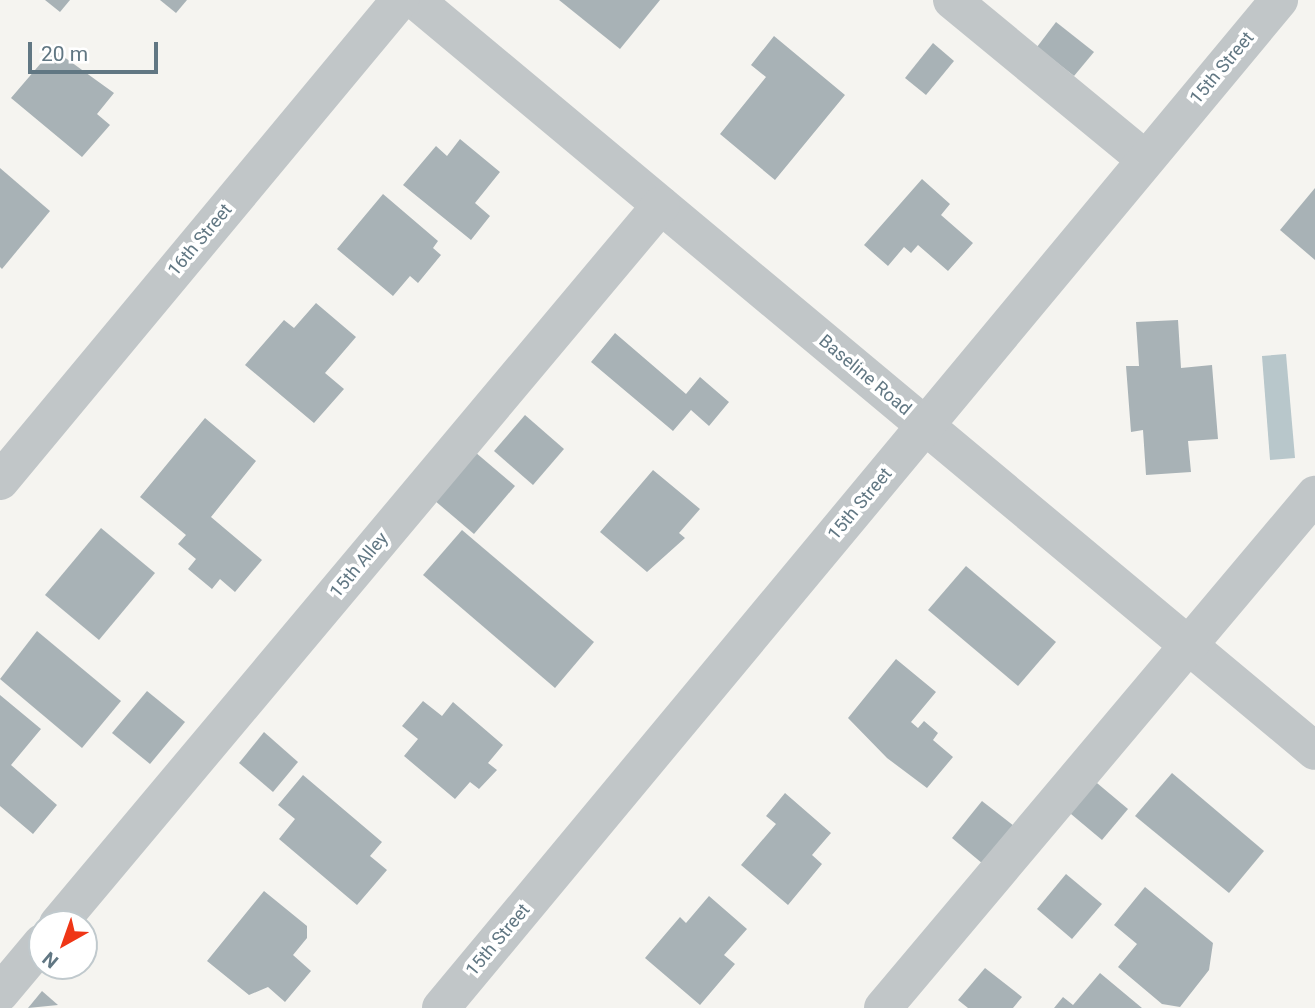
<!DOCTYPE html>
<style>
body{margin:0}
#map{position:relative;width:1315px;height:1008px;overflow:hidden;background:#f5f4f0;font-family:Roboto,sans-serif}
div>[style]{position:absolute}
.water>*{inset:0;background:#b8c7cb}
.building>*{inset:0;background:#a8b2b6}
.minor>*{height:38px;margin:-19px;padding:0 19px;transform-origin:19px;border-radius:19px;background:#c1c6c8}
span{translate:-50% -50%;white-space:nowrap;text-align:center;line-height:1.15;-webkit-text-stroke:7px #fff;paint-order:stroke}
.street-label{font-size:18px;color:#617783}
.north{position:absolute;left:28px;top:910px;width:70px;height:70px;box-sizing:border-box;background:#fff;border:2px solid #c0c9cd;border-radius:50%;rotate:220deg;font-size:19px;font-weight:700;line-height:28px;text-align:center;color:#617783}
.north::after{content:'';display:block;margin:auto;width:24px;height:32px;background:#ef3616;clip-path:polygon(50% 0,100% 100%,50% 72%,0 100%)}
.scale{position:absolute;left:28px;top:42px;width:130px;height:32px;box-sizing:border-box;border:4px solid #617783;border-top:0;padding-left:9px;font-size:21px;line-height:24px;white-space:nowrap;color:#617783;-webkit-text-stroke:5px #fff;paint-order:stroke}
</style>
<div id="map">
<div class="water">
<i style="clip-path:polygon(1286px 354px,1295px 458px,1270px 460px,1262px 356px)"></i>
</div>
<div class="building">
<i style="clip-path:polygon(45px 0,70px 0,60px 12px)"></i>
<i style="clip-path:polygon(160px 0,187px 0,176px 13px)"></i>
<i style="clip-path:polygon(559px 0,660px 0,620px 49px)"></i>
<i style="clip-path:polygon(1056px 22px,1094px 52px,1074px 76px,1037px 47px)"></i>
<i style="clip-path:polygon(774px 36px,845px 95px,775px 180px,720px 134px,766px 77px,751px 65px)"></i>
<i style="clip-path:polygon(933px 43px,954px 61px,926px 95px,905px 78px)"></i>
<i style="clip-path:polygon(53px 49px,114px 93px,97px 114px,110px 125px,82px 157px,11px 98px)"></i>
<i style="clip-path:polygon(460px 139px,500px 172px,475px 203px,490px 216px,471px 240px,403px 185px,436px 146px,447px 156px)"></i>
<i style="clip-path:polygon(0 168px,50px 211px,2px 269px,0 267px)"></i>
<i style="clip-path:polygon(922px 179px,950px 204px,941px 215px,973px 243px,948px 271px,918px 245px,911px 253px,904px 247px,888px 266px,864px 245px)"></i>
<i style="clip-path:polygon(1315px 188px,1315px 260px,1280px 230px)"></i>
<i style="clip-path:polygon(383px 194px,438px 241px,433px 248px,441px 255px,418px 283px,410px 276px,393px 296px,337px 249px)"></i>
<i style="clip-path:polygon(316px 303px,356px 337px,325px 373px,344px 389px,314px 423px,245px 365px,284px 320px,294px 328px)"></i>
<i style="clip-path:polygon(1178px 320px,1181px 368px,1212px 365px,1218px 439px,1188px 441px,1191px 472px,1146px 475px,1143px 430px,1131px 432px,1126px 366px,1139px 366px,1136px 322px)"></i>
<i style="clip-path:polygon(615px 333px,686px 394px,700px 377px,729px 402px,709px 426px,691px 410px,673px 431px,591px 362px)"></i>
<i style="clip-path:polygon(525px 415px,564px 449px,533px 485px,494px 451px)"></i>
<i style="clip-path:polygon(205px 418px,256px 461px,211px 517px,262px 560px,235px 592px,220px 579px,212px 589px,188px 569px,196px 559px,178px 544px,186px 535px,140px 497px)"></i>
<i style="clip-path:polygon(475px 452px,515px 486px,474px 534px,434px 500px)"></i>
<i style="clip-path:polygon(653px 470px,700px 509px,679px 533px,685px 538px,647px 572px,600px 532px)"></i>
<i style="clip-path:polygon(101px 528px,155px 573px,99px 640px,45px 595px)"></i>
<i style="clip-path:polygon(462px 530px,594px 642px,555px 688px,423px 575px)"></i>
<i style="clip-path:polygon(966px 566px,1056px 642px,1018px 686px,928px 610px)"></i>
<i style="clip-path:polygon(37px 631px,121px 701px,82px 748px,0 679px)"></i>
<i style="clip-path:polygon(896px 659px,936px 692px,911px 722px,918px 728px,924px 721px,938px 733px,933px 740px,953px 757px,927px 788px,887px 758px,848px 718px)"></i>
<i style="clip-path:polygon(147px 691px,185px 722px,150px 764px,112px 733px)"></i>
<i style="clip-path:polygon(0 695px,41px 729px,11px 765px,57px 805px,33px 834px,0 806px)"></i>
<i style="clip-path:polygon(423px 701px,442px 716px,453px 702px,503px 745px,488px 763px,497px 770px,479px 789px,470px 782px,455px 799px,404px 756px,418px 739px,402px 726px)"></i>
<i style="clip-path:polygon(264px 732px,298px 762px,273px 792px,239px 763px)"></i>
<i style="clip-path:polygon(1172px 773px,1264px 851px,1229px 893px,1135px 816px)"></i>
<i style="clip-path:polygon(303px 775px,382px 842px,370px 856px,387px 870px,357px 905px,279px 839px,295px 819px,278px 805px)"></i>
<i style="clip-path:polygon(1091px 778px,1128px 809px,1102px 840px,1065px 809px)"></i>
<i style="clip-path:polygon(785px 793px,831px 833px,812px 855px,822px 864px,788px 905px,741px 865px,776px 824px,766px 816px)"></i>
<i style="clip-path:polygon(982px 801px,1014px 826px,983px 864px,952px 838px)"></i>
<i style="clip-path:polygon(1066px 874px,1102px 904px,1072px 939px,1037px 909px)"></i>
<i style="clip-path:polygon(1145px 887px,1213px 943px,1209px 970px,1180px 1007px,1162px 1004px,1118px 967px,1137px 944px,1114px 925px)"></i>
<i style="clip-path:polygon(264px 891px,307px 926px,307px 938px,293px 955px,311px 971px,285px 1002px,268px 987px,249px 995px,207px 961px)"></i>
<i style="clip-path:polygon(709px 896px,747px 929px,724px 955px,735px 964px,700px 1005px,645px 958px,680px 917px,686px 923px)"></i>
<i style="clip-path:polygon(985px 968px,1022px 997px,1013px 1008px,968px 1008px,958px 1000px)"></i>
<i style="clip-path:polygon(1100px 973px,1142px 1008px,1054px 1008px,1063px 997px,1073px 1005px)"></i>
<i style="clip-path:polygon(42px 991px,58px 1005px,28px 1008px)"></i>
</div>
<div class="minor">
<i style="left:415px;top:0;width:1172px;rotate:39.84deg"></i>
<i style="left:952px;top:0;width:251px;rotate:39.5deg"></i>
<i style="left:0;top:481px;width:626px;rotate:-50.25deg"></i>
<i style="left:58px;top:924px;width:938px;rotate:-50.01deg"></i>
<i style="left:0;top:993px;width:65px;rotate:-50deg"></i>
<i style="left:441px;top:1008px;width:1311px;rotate:-50.26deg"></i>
<i style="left:883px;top:1008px;width:671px;rotate:-49.9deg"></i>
</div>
<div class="street-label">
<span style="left:1222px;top:68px;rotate:-50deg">15th Street</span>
<span style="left:200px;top:240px;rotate:-50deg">16th Street</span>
<span style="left:865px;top:375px;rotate:40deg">Baseline Road</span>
<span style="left:860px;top:504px;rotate:-50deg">15th Street</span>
<span style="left:359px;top:565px;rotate:-50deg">15th Alley</span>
<span style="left:498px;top:940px;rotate:-50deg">15th Street</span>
</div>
<div class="north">N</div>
<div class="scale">20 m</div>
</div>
